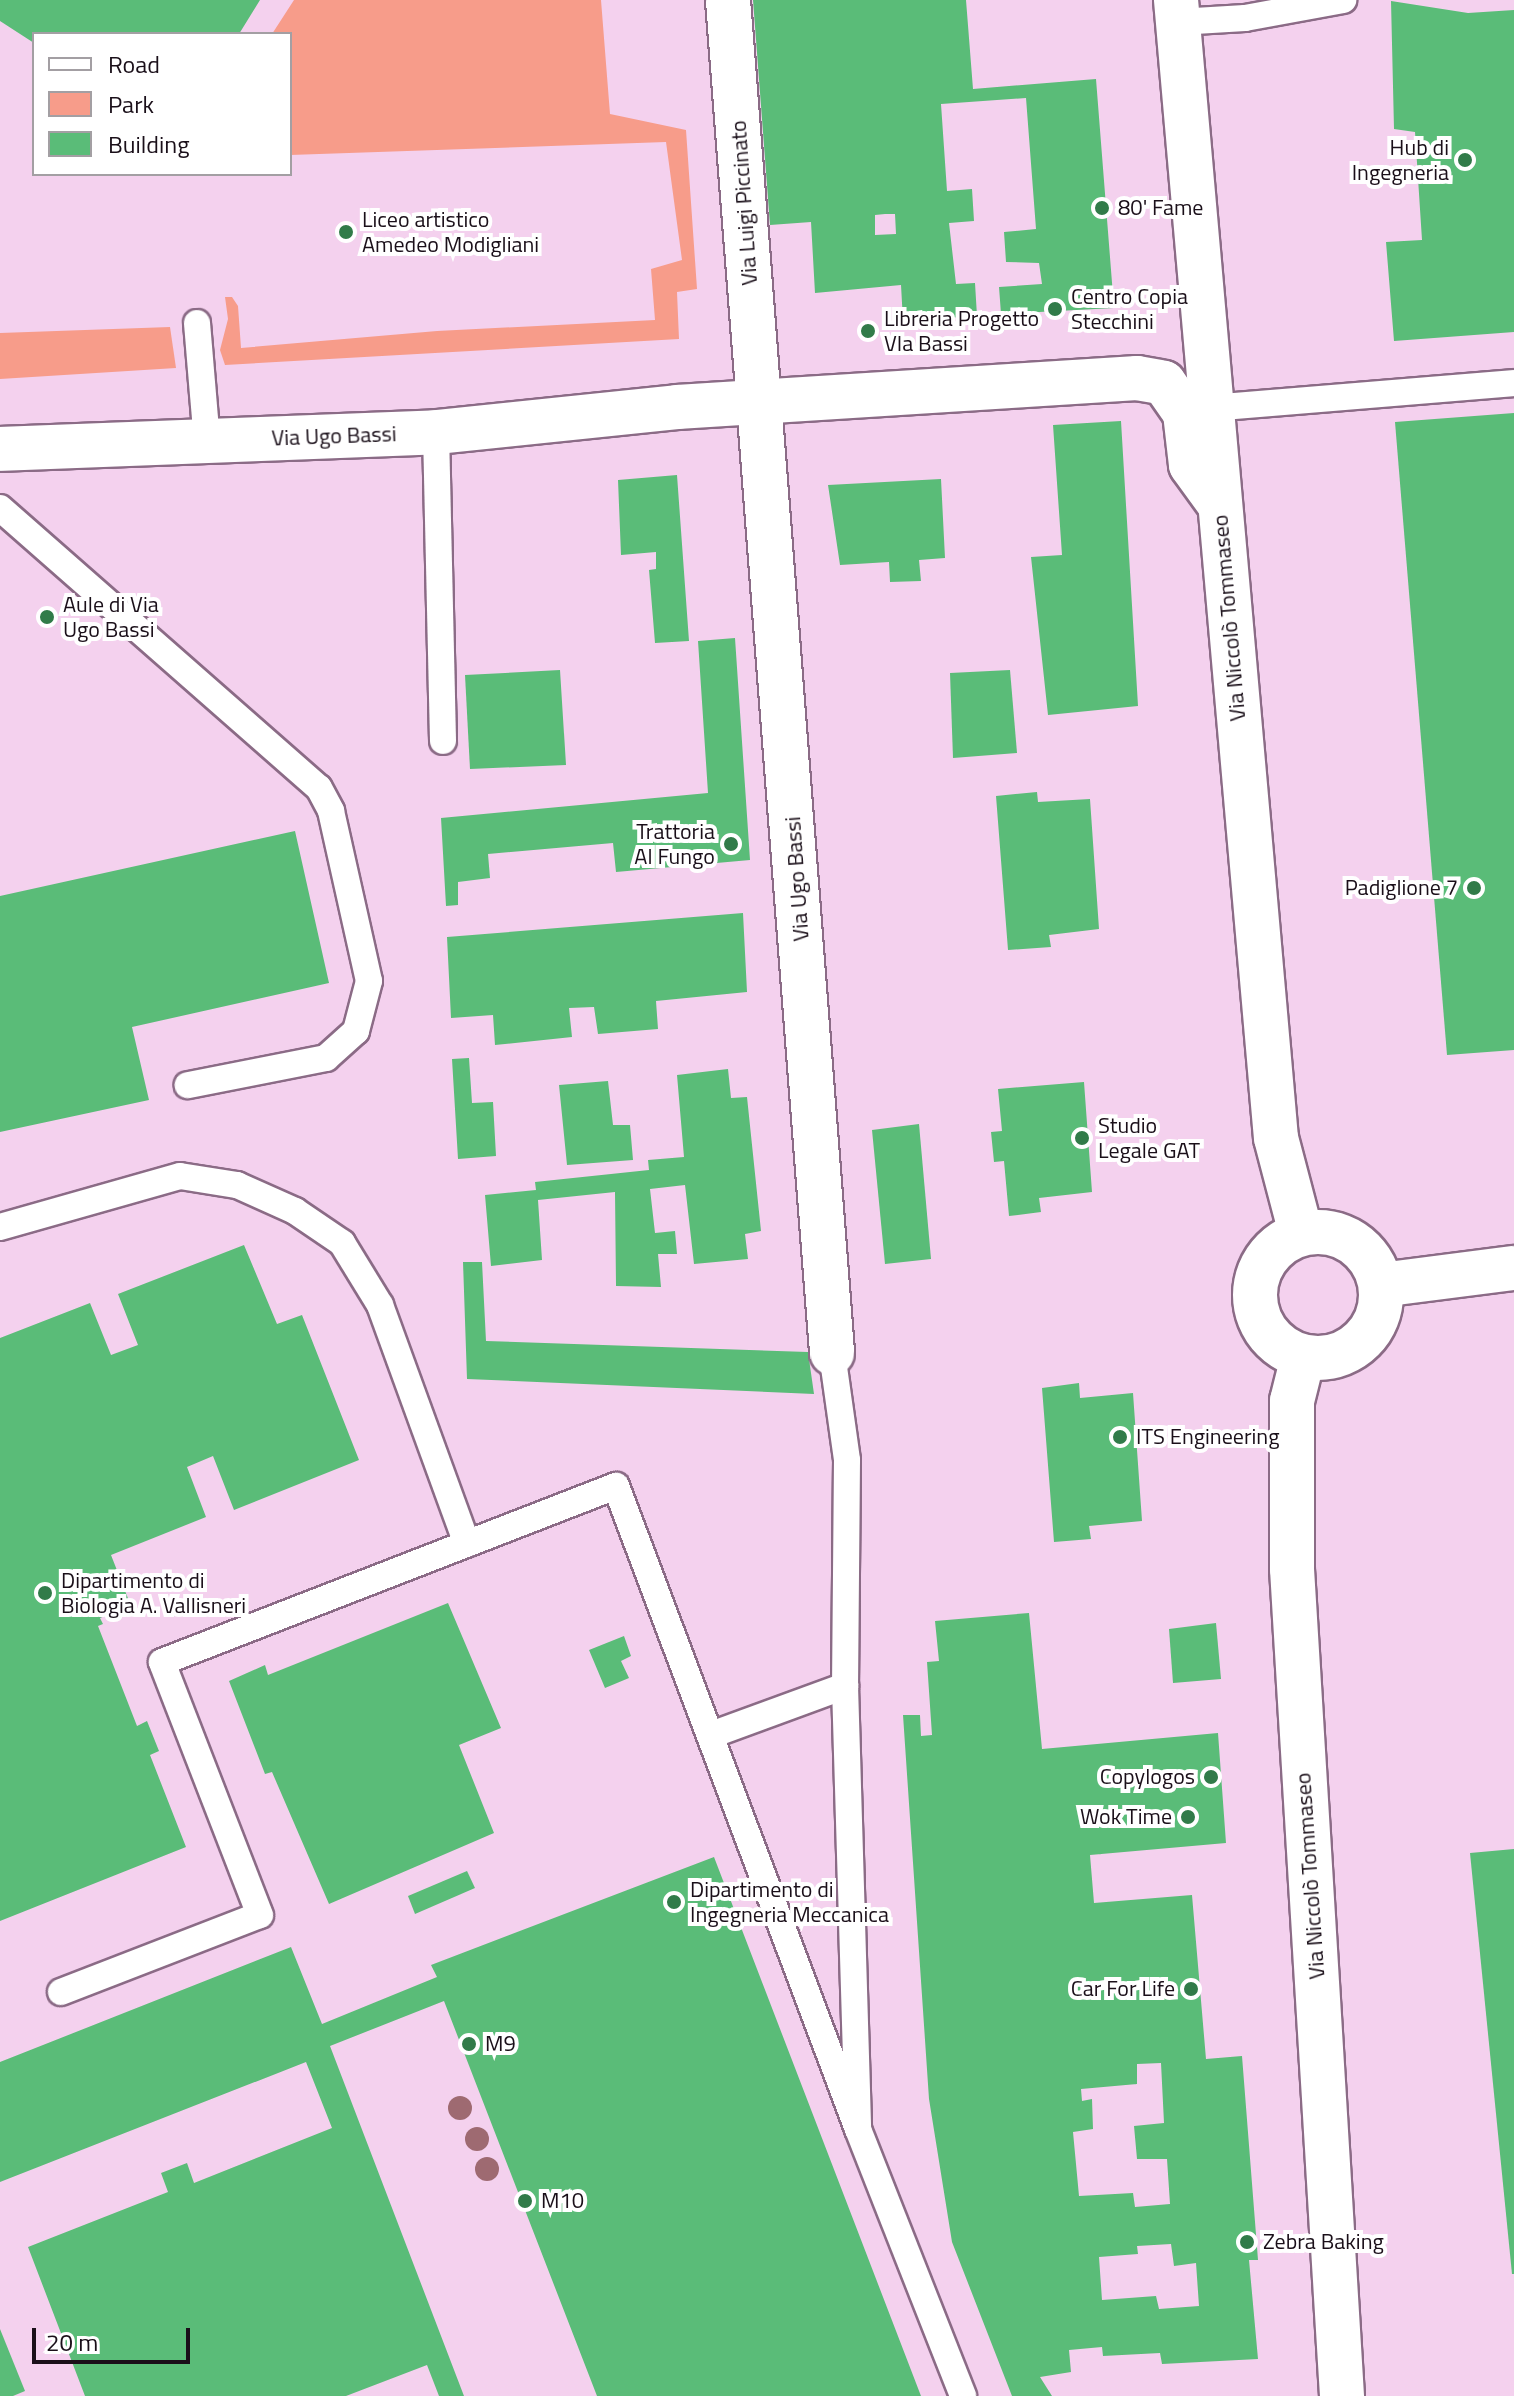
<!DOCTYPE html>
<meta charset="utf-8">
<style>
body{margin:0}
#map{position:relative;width:1514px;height:2396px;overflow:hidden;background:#f4d1ee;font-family:"Titillium Web",sans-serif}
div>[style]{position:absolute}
.green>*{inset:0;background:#f79c8a}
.building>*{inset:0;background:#5abc78}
.roads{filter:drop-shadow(2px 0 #8b6b86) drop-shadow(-2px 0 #8b6b86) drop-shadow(0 2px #8b6b86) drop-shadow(0 -2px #8b6b86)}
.lane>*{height:26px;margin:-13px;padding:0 13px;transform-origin:13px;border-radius:13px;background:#fff}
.street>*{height:44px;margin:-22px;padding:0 22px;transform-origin:22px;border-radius:22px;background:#fff}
.secondary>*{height:44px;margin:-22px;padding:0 22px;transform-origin:22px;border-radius:22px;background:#fff}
.secondary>.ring{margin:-22px;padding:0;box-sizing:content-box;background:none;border:44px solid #fff;border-radius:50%}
.trees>*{width:24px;height:24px;margin:-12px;border-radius:50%;background:#9e6a71}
.dots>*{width:22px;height:22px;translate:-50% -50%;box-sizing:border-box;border:4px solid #fff;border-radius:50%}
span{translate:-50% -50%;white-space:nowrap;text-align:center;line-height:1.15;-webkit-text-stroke:8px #fff;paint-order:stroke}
.poi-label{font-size:22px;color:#1a0f19}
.right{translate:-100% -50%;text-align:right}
.left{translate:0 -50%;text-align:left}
.street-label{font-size:22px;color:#1a0f19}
.legend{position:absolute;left:32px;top:32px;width:260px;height:144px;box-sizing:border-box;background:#fff;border:2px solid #a39fa3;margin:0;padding:10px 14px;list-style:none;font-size:24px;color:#1a0f19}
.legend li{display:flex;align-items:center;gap:16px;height:40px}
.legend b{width:40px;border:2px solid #a39fa3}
.scale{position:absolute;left:32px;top:2328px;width:158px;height:36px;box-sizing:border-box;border:4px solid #1a0f19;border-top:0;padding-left:10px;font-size:24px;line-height:28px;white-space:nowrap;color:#1a0f19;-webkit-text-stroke:6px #fff;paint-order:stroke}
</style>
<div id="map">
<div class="green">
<i style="clip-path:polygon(294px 0,601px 0,610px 114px,686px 130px,697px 289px,677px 292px,679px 339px,225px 365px,220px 350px,228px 319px,225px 297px,232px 297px,238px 306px,241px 348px,437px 331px,655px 320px,651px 269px,682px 260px,666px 142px,290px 155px,290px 34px,272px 34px)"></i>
<i style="clip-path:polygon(170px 327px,176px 368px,0 379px,0 333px)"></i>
</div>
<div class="building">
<i style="clip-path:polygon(0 0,260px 0,239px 34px,34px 34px,34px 43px,0 21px)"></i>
<i style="clip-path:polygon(evenodd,753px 0,966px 0,973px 89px,1096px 79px,1114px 308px,1001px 314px,999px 287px,1042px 284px,1039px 263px,1006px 262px,1004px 232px,1036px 229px,1026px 98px,941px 104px,947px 191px,972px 189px,974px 221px,949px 223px,956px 284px,975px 283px,977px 316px,903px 321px,901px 285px,815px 293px,811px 222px,770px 225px,753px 0,885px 214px,895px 214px,896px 234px,875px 235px,875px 215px,885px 214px)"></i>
<i style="clip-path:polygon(1391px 1px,1468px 13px,1514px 10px,1514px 332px,1394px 341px,1386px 242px,1422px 240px,1415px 132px,1394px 129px)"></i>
<i style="clip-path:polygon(1514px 413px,1514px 1050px,1447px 1055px,1395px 422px)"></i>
<i style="clip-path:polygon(1121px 421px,1138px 706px,1048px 715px,1031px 557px,1062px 555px,1053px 425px)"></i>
<i style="clip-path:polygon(677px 475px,689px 641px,655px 643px,649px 570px,656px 569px,656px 552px,621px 555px,618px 480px)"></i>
<i style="clip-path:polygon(941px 479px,945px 558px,919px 560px,921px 581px,890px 582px,889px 562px,840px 565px,828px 485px)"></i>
<i style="clip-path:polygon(735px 638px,750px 860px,616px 872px,613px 843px,488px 854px,490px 878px,458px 882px,458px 905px,446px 906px,441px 818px,708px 793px,698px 641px)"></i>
<i style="clip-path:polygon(560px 670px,566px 765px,470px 769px,465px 675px)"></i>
<i style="clip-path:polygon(1010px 670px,1017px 753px,953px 758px,950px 673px)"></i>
<i style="clip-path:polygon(1037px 792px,1038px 802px,1090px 799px,1099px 929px,1049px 935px,1051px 947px,1008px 950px,996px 796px)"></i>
<i style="clip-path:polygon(295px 831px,329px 983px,132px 1027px,149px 1100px,0 1132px,0 896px)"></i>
<i style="clip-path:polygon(743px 913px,747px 992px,656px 1001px,658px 1029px,598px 1034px,594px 1007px,569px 1008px,572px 1037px,495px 1045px,493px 1015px,451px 1018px,447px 937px)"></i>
<i style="clip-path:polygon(469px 1058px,472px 1103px,493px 1102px,496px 1156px,458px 1159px,452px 1059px)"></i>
<i style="clip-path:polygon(728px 1069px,731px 1098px,747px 1097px,761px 1231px,745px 1234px,748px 1259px,694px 1264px,685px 1185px,650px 1189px,655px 1233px,675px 1231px,677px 1254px,658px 1254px,661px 1287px,616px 1286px,615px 1192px,538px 1200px,542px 1260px,491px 1266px,485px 1195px,536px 1190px,535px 1182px,649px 1170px,648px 1160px,684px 1157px,677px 1075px)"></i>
<i style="clip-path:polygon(608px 1081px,613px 1125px,630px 1125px,633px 1160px,567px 1165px,559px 1085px)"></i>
<i style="clip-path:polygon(1084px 1082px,1092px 1192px,1039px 1198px,1041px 1212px,1009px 1216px,1004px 1161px,994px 1162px,991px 1132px,1002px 1131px,998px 1089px)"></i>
<i style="clip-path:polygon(919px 1124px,931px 1259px,885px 1264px,872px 1130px)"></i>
<i style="clip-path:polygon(244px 1245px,277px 1324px,302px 1315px,359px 1460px,234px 1510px,213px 1456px,187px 1467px,206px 1517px,111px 1555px,131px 1606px,100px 1618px,103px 1624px,98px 1626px,137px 1726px,147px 1721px,159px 1751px,150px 1755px,186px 1847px,0 1921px,0 1338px,90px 1303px,111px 1355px,138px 1345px,118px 1294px)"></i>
<i style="clip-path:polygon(463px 1262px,482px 1262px,486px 1341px,808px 1352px,814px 1394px,467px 1379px)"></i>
<i style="clip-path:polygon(1079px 1383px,1080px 1398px,1133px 1393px,1142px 1521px,1089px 1526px,1091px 1539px,1054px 1542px,1042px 1388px)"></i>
<i style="clip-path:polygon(448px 1603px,501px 1728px,459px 1745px,494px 1833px,329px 1904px,272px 1772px,265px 1774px,229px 1681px,265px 1665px,268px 1675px)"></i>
<i style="clip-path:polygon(evenodd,1029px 1613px,1042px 1749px,1218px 1733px,1226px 1843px,1090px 1855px,1094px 1903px,1192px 1895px,1206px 2059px,1242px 2056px,1258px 2260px,1249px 2260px,1258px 2359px,1162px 2364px,1160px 2353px,1103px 2356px,1102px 2347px,1069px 2350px,1071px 2372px,1040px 2377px,1052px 2396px,1012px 2396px,952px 2242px,929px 2099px,903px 1715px,920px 1715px,921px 1736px,932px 1735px,927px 1662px,939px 1661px,935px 1621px,1029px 1613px,1161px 2063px,1164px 2123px,1134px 2126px,1137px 2159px,1167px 2159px,1170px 2204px,1135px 2207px,1133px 2193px,1079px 2196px,1073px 2132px,1093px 2129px,1092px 2099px,1082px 2101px,1081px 2089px,1137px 2084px,1137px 2064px,1161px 2063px,1029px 1613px,1171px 2244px,1174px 2266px,1196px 2263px,1199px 2306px,1159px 2309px,1156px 2296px,1102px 2300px,1099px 2257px,1138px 2254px,1137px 2246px,1171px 2244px)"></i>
<i style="clip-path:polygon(1216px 1623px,1221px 1679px,1173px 1683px,1169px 1629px)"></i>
<i style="clip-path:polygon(624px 1636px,631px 1656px,621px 1661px,629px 1678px,605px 1688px,589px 1650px)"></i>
<i style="clip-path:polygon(1514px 1849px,1514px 2274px,1512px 2274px,1470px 1853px)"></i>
<i style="clip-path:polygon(714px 1857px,921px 2396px,597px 2396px,444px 2001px,330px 2046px,464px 2396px,439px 2396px,427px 2365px,346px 2396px,85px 2396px,28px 2247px,168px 2192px,161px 2173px,187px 2163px,194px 2183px,332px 2128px,306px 2062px,0 2182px,0 2062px,291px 1947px,322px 2024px,437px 1977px,431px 1965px)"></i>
<i style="clip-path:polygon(467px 1871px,475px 1888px,415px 1914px,408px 1896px)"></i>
<i style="clip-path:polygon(0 2329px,25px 2391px,13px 2396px,0 2396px)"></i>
</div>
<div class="roads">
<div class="lane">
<i style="left:1178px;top:22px;width:67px;rotate:-3.4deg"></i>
<i style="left:1245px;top:18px;width:100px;rotate:-10.4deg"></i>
<i style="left:197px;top:323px;width:118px;rotate:85.2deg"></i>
<i style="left:1211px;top:408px;width:304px;rotate:-4.7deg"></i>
<i style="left:436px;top:432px;width:309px;rotate:88.7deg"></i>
<i style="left:0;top:508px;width:424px;rotate:41.3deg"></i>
<i style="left:319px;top:788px;width:26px;rotate:62deg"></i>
<i style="left:331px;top:811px;width:174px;rotate:77.4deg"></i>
<i style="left:369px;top:981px;width:52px;rotate:104.6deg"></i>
<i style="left:356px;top:1031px;width:40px;rotate:138deg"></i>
<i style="left:326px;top:1058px;width:141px;rotate:168.9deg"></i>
<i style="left:0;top:1227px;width:187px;rotate:-15.8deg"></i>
<i style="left:180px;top:1176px;width:58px;rotate:9deg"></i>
<i style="left:237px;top:1185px;width:64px;rotate:24.1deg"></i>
<i style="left:295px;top:1211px;width:57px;rotate:34.2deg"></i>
<i style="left:342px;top:1243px;width:73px;rotate:58.5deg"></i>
<i style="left:380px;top:1305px;width:254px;rotate:70deg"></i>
<i style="left:832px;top:1353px;width:108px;rotate:82deg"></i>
<i style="left:847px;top:1460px;width:226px;rotate:90.5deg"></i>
<i style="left:845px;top:1686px;width:443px;rotate:88.3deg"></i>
<i style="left:858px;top:2129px;width:287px;rotate:68.5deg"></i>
<i style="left:711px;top:1735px;width:143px;rotate:-20.1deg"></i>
<i style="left:61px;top:1992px;width:213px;rotate:-21.2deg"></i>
<i style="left:260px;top:1915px;width:271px;rotate:-111.2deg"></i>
<i style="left:162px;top:1662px;width:487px;rotate:-21.2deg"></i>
<i style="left:616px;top:1486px;width:687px;rotate:69.38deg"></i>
</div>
<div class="street">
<i style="left:728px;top:0;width:1357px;rotate:85.6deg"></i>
<i style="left:0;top:449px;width:436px;rotate:-2.2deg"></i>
<i style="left:436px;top:432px;width:242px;rotate:-5.9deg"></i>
<i style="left:677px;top:407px;width:461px;rotate:-3.6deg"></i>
<i style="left:1137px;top:378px;width:27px;rotate:10deg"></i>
<i style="left:1164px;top:383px;width:37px;rotate:55deg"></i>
<i style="left:1185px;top:413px;width:52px;rotate:83.4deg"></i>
<i style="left:1191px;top:465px;width:49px;rotate:54.1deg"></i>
</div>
<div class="secondary">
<i style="left:1176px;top:0;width:1142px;rotate:84.98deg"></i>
<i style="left:1276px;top:1138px;width:98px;rotate:75.3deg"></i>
<i class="ring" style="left:1255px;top:1232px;width:82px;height:82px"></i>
<i style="left:1381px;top:1285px;width:134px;rotate:-7.3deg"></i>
<i style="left:1303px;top:1357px;width:45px;rotate:104deg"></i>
<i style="left:1292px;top:1401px;width:168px;rotate:90deg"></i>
<i style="left:1292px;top:1569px;width:829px;rotate:86.54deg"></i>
</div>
</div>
<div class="trees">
<i style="left:460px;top:2108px"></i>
<i style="left:477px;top:2139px"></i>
<i style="left:487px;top:2169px"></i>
</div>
<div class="dots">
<i style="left:1465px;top:160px;background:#317b49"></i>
<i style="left:1102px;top:208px;background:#317b49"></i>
<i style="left:346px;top:232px;background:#317b49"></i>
<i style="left:1055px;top:309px;background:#317b49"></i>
<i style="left:868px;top:331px;background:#317b49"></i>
<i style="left:47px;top:617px;background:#317b49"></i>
<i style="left:731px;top:844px;background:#317b49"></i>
<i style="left:1474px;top:888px;background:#317b49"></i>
<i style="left:1082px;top:1138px;background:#317b49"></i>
<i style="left:1120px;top:1437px;background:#317b49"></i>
<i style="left:45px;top:1593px;background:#317b49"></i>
<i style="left:1211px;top:1777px;background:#317b49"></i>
<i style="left:1188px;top:1817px;background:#317b49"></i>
<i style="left:674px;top:1902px;background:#317b49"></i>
<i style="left:1191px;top:1989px;background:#317b49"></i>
<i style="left:469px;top:2044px;background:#317b49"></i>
<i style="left:525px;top:2201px;background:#317b49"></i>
<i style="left:1247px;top:2242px;background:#317b49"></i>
</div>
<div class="poi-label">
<span class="right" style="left:1449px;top:160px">Hub di<br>Ingegneria</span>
<span class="left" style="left:1118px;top:208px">80' Fame</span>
<span class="left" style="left:362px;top:232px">Liceo artistico<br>Amedeo Modigliani</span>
<span class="left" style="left:1071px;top:309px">Centro Copia<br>Stecchini</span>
<span class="left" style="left:884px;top:331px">Libreria Progetto<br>VIa Bassi</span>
<span class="left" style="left:63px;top:617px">Aule di Via<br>Ugo Bassi</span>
<span class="right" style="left:715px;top:844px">Trattoria<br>Al Fungo</span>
<span class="right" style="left:1458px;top:888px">Padiglione 7</span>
<span class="left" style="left:1098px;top:1138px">Studio<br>Legale GAT</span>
<span class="left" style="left:1136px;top:1437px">ITS Engineering</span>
<span class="left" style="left:61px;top:1593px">Dipartimento di<br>Biologia A. Vallisneri</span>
<span class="right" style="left:1195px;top:1777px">Copylogos</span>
<span class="right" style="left:1172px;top:1817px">Wok Time</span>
<span class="left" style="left:690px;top:1902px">Dipartimento di<br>Ingegneria Meccanica</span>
<span class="right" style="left:1175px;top:1989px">Car For Life</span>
<span class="left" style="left:485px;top:2044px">M9</span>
<span class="left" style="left:541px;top:2201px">M10</span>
<span class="left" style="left:1263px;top:2242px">Zebra Baking</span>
</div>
<div class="street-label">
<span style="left:744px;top:203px;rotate:-94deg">Via Luigi Piccinato</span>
<span style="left:334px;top:436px;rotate:-2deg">Via Ugo Bassi</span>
<span style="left:1229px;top:618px;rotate:-95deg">Via Niccolò Tommaseo</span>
<span style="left:797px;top:879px;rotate:-94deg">Via Ugo Bassi</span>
<span style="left:1310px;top:1876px;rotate:-94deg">Via Niccolò Tommaseo</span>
</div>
<ul class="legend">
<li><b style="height:10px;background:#fff"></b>Road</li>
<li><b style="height:22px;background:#f79c8a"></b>Park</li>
<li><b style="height:22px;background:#5abc78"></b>Building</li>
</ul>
<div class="scale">20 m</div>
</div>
